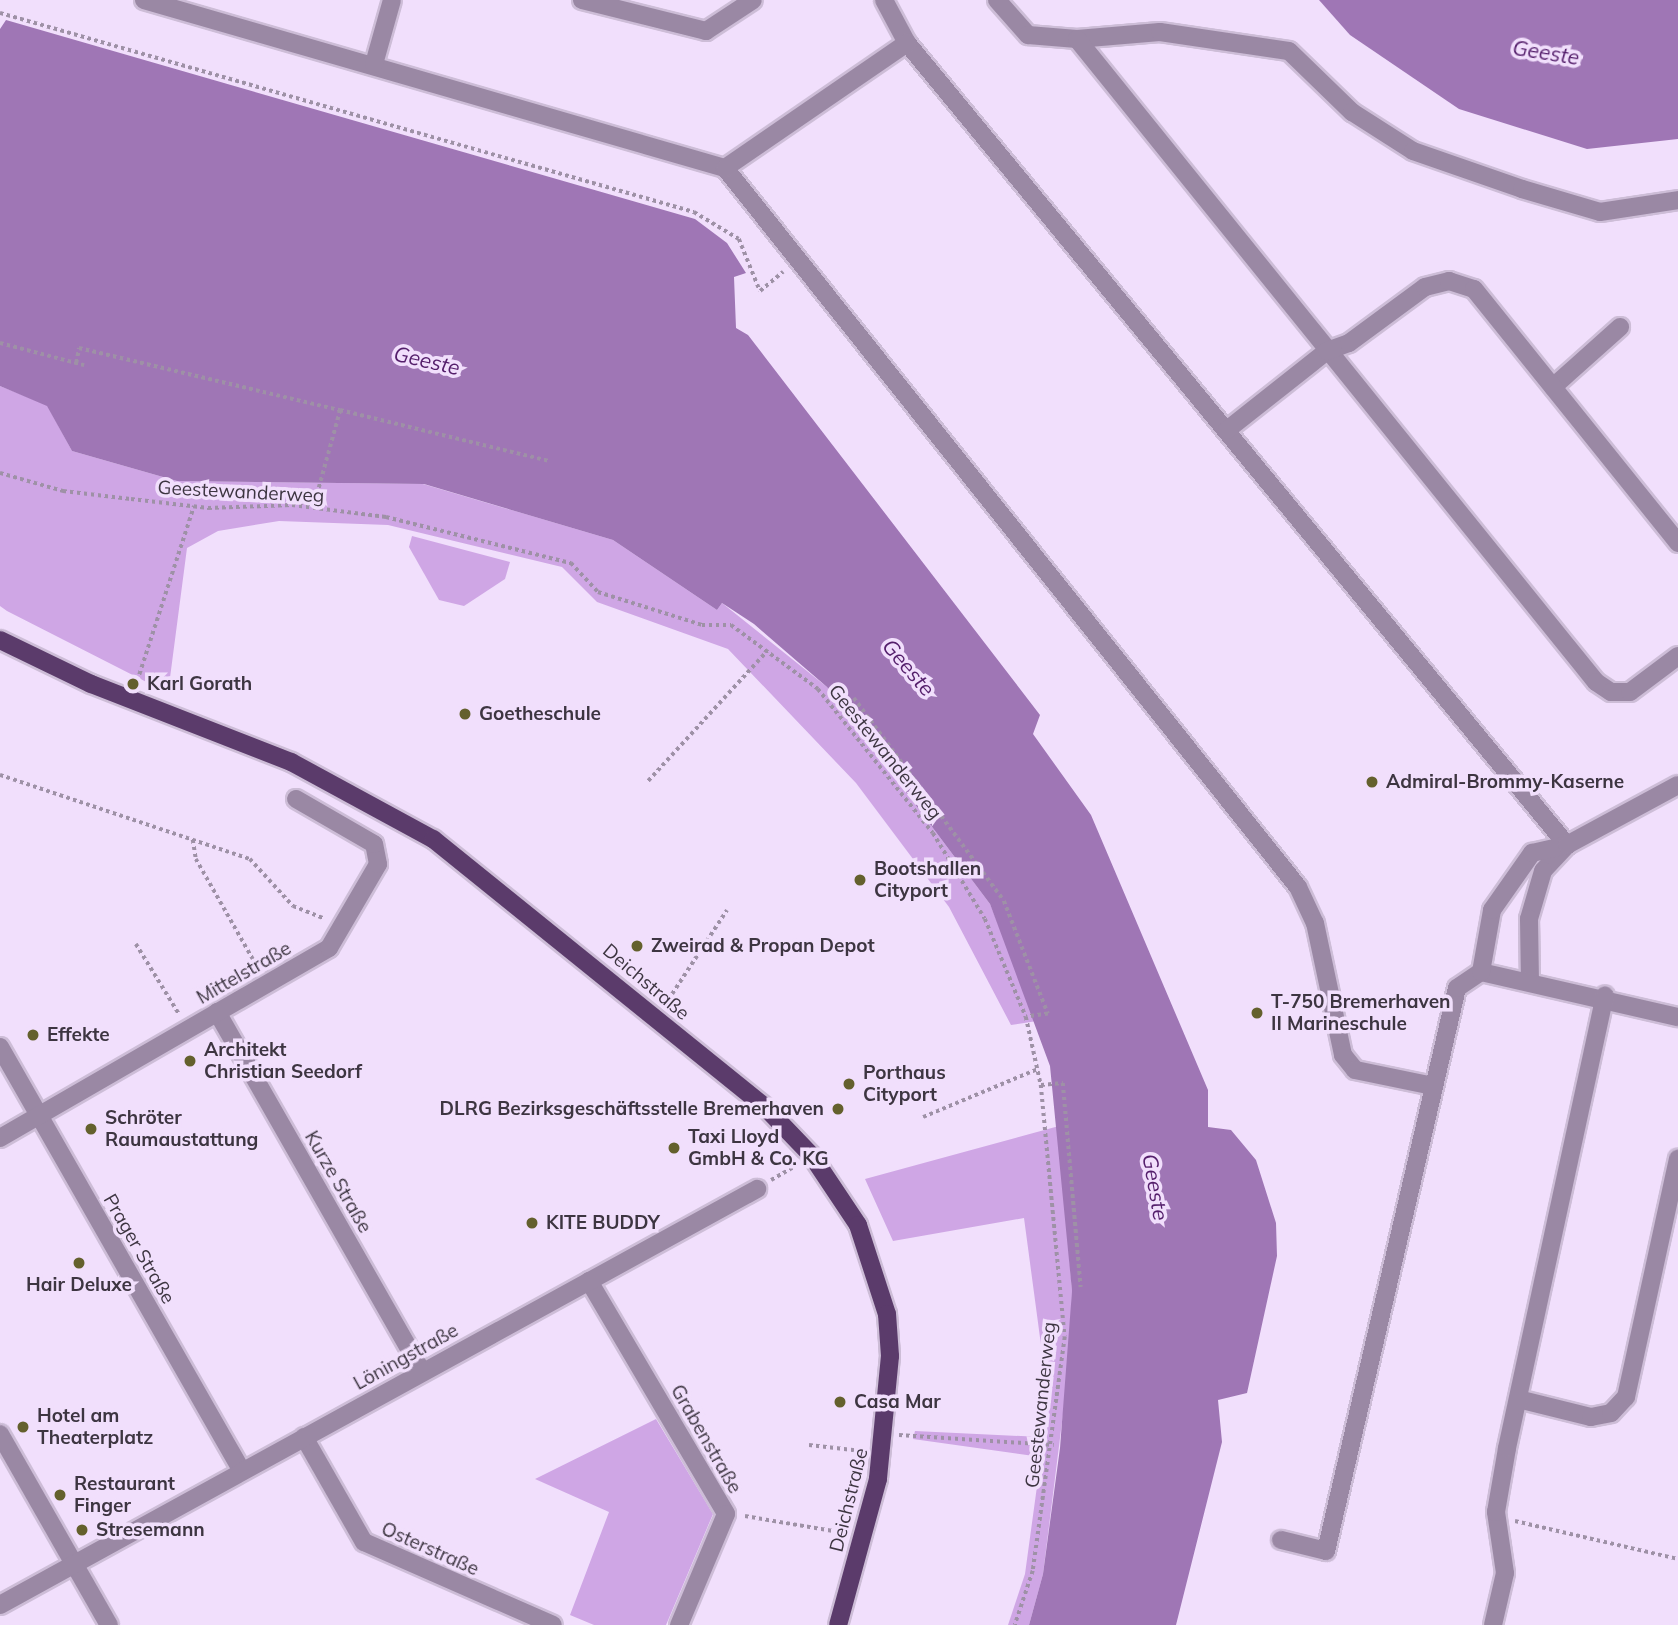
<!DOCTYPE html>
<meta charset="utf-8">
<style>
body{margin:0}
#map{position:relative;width:1678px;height:1625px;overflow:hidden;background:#f1dffc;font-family:Mulish,sans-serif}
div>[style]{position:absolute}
.green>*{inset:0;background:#cfa6e5}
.water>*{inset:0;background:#9f76b5}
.path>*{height:3.5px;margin-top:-1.75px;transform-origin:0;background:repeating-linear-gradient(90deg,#9e91a6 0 3.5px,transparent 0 7px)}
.roads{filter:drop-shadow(2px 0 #cdbdd7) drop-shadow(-2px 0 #cdbdd7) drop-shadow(0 2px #cdbdd7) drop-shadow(0 -2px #cdbdd7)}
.minor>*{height:18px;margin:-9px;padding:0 9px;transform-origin:9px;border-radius:9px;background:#9a88a4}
.major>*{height:18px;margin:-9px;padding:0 9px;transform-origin:9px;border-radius:9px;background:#5b3b6b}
.dots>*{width:19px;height:19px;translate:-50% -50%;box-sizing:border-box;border:4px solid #f1dffc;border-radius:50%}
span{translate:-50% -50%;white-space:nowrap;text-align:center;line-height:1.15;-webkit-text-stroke:7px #f1dffc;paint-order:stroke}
.street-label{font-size:19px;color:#3d3541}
.poi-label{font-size:19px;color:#3d3541;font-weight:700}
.left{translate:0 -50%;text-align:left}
.right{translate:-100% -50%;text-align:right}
.water-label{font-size:21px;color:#541e6b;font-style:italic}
</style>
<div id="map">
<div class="green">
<i style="clip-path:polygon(0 386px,47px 405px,72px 451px,177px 481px,423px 484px,613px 540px,717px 610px,722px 603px,827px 687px,990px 904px,1037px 1021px,1011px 1025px,949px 907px,856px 783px,728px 649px,597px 602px,562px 567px,388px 525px,279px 521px,218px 531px,187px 548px,168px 693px,7px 611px,0 606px)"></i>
<i style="clip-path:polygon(412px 536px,510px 562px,505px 579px,464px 606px,439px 600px,409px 547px)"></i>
<i style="clip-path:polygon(1059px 1126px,1072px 1291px,1070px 1358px,1043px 1574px,1029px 1625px,1008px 1625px,1025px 1574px,1041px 1457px,913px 1439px,915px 1431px,1041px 1437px,1041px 1345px,1024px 1218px,893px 1241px,865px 1179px)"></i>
<i style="clip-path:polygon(656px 1419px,713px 1514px,666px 1625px,594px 1625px,570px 1615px,609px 1512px,535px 1479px)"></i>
</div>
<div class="water">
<i style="clip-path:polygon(1319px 0,1678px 0,1678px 139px,1587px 149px,1459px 109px,1350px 35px)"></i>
<i style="clip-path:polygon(6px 20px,695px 219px,727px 243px,746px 273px,734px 277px,736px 328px,748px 335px,1040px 715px,1033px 734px,1091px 815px,1208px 1090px,1208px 1127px,1231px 1130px,1256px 1160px,1276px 1223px,1277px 1256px,1247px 1393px,1218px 1400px,1222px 1442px,1176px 1625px,1029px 1625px,1043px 1574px,1060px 1448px,1072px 1291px,1050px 1066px,990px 904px,827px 687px,754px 624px,722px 603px,717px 610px,613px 540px,424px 484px,177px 481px,72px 451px,47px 406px,0 386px,0 29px)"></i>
</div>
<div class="path">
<i style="left:0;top:13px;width:722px;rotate:16deg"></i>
<i style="left:694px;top:212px;width:52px;rotate:31deg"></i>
<i style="left:739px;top:239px;width:56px;rotate:68deg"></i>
<i style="left:760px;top:291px;width:30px;rotate:-40deg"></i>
<i style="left:0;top:343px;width:87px;rotate:14.7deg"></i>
<i style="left:76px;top:363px;width:15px;rotate:-79deg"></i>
<i style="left:79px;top:348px;width:268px;rotate:13.4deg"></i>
<i style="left:0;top:473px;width:66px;rotate:15.9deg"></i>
<i style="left:63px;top:491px;width:68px;rotate:6.7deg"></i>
<i style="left:131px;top:499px;width:78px;rotate:6.7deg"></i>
<i style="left:208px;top:508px;width:84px;rotate:-2deg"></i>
<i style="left:292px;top:505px;width:95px;rotate:7.3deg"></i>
<i style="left:386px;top:517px;width:191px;rotate:14deg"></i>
<i style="left:571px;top:563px;width:40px;rotate:47deg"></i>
<i style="left:598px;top:592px;width:109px;rotate:17.6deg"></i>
<i style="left:702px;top:625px;width:29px"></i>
<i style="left:731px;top:625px;width:108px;rotate:36.3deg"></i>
<i style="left:818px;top:689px;width:184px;rotate:51.4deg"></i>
<i style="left:933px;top:833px;width:100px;rotate:58.8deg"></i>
<i style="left:985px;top:919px;width:106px;rotate:67.3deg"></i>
<i style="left:1026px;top:1017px;width:70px;rotate:77.6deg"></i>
<i style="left:1041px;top:1085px;width:253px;rotate:84.6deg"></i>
<i style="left:1065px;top:1337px;width:236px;rotate:97.8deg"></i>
<i style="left:1033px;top:1571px;width:57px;rotate:108.4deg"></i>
<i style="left:313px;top:508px;width:102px;rotate:-74.6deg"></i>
<i style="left:340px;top:410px;width:216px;rotate:13.7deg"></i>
<i style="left:137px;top:681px;width:184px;rotate:-72deg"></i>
<i style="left:854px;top:698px;width:252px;rotate:53.5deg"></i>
<i style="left:1004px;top:901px;width:121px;rotate:68.7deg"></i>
<i style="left:1048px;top:1014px;width:22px;rotate:172deg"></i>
<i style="left:0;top:775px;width:264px;rotate:18.6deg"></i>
<i style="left:250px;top:859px;width:64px;rotate:47.5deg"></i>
<i style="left:293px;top:906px;width:32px;rotate:22deg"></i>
<i style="left:648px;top:781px;width:176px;rotate:-47.5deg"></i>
<i style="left:193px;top:840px;width:19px;rotate:81deg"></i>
<i style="left:196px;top:859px;width:125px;rotate:60.4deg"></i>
<i style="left:136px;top:944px;width:82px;rotate:58.4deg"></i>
<i style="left:672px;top:994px;width:100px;rotate:-56.8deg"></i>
<i style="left:1041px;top:1085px;width:22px;rotate:-5deg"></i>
<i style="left:1063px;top:1083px;width:205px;rotate:85deg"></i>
<i style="left:923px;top:1117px;width:125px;rotate:-22.7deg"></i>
<i style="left:771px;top:1180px;width:28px;rotate:-30deg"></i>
<i style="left:899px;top:1435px;width:155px;rotate:3.7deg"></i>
<i style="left:809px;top:1445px;width:53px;rotate:6.5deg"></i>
<i style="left:745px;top:1516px;width:100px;rotate:9.7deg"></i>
<i style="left:1515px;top:1521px;width:167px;rotate:13.1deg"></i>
</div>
<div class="roads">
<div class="minor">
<i style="left:144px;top:0;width:605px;rotate:16.13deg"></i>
<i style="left:725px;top:168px;width:919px;rotate:51.45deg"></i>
<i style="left:1298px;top:887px;width:40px;rotate:65deg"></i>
<i style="left:1315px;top:923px;width:135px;rotate:78deg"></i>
<i style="left:1343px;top:1055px;width:19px;rotate:51deg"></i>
<i style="left:1355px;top:1070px;width:80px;rotate:11.6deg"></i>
<i style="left:582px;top:0;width:128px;rotate:14deg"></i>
<i style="left:706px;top:31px;width:56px;rotate:-33.4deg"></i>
<i style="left:884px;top:0;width:49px;rotate:61.9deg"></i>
<i style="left:907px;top:43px;width:1039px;rotate:50.55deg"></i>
<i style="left:1567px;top:845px;width:35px;rotate:133deg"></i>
<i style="left:1543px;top:871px;width:50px;rotate:106.3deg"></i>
<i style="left:1529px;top:919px;width:63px;rotate:89.1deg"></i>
<i style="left:997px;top:0;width:47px;rotate:48.5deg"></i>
<i style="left:1028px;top:35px;width:49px;rotate:4.7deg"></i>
<i style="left:1077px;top:39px;width:83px;rotate:-4.8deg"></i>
<i style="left:1160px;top:32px;width:130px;rotate:8.4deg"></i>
<i style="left:1289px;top:51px;width:88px;rotate:44.1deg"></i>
<i style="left:1352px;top:112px;width:72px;rotate:32.6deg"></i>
<i style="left:1413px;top:151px;width:115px;rotate:19.2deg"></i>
<i style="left:1522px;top:189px;width:81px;rotate:16.4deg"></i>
<i style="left:1600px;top:212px;width:79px;rotate:-8.7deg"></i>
<i style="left:1077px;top:39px;width:826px;rotate:51.09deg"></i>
<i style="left:1596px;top:682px;width:18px;rotate:34deg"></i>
<i style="left:1611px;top:692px;width:19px"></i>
<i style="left:1630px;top:692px;width:60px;rotate:-36.9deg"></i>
<i style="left:374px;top:64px;width:66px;rotate:-74.3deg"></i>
<i style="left:725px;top:168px;width:221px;rotate:-34.5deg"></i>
<i style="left:1553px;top:387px;width:90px;rotate:-41.8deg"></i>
<i style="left:1227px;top:430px;width:127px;rotate:-38.3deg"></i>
<i style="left:1327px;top:351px;width:23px;rotate:-20deg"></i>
<i style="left:1349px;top:343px;width:94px;rotate:-36.4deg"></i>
<i style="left:1425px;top:287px;width:25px;rotate:-14deg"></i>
<i style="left:1449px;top:281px;width:26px;rotate:18deg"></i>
<i style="left:1474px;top:289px;width:326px;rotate:51.2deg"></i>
<i style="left:1481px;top:972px;width:202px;rotate:12.9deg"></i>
<i style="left:217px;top:1012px;width:414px;rotate:60.3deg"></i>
<i style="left:0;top:1047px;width:488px;rotate:60.3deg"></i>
<i style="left:0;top:1138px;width:380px;rotate:-30deg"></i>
<i style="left:329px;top:948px;width:97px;rotate:-59.7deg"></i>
<i style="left:378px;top:864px;width:20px;rotate:-101deg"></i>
<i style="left:374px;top:844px;width:90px;rotate:-150deg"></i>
<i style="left:589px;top:1281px;width:270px;rotate:59.5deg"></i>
<i style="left:726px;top:1514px;width:121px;rotate:112.9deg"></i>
<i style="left:1518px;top:1399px;width:75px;rotate:13.9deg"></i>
<i style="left:1591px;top:1417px;width:20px;rotate:-11deg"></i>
<i style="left:1611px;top:1413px;width:22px;rotate:-47deg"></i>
<i style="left:1626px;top:1397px;width:244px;rotate:-77.7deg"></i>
<i style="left:0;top:1434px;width:220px;rotate:60.3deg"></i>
<i style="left:304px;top:1437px;width:121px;rotate:60.3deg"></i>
<i style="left:364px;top:1542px;width:206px;rotate:23.7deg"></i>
<i style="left:1281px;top:1540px;width:46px;rotate:13.7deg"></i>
<i style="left:1326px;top:1551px;width:578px;rotate:-76.9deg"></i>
<i style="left:1457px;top:988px;width:29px;rotate:-34deg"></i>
<i style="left:1481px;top:972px;width:63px;rotate:-79.9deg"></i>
<i style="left:1492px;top:910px;width:70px;rotate:-54.9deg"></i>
<i style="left:1532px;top:853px;width:36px;rotate:-13deg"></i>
<i style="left:1567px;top:845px;width:126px;rotate:-28.4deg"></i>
<i style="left:0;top:1605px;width:864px;rotate:-28.79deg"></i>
<i style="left:1493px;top:1625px;width:53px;rotate:-77deg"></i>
<i style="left:1505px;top:1573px;width:62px;rotate:-98.4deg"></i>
<i style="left:1496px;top:1512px;width:65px;rotate:-80.2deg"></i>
<i style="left:1507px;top:1448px;width:463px;rotate:-77.8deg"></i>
</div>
<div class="major">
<i style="left:0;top:640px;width:101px;rotate:25.8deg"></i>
<i style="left:91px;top:684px;width:215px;rotate:21.3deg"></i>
<i style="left:291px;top:762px;width:162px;rotate:28.5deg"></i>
<i style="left:433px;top:839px;width:428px;rotate:38.9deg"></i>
<i style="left:766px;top:1108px;width:66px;rotate:46.2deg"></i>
<i style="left:812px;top:1156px;width:83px;rotate:56.3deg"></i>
<i style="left:858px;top:1225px;width:94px;rotate:72deg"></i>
<i style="left:887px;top:1314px;width:42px;rotate:85.9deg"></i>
<i style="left:890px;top:1356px;width:124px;rotate:95.6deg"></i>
<i style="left:878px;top:1479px;width:151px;rotate:105.3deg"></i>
</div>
</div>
<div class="dots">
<i style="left:133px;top:684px;background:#64602d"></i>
<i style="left:465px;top:714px;background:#64602d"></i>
<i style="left:1372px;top:782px;background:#64602d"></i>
<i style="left:860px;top:880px;background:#64602d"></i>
<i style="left:637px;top:946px;background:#64602d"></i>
<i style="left:1257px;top:1013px;background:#64602d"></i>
<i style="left:33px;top:1035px;background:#64602d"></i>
<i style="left:190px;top:1061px;background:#64602d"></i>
<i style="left:849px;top:1084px;background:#64602d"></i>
<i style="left:838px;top:1109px;background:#64602d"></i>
<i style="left:91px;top:1129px;background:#64602d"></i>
<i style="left:674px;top:1148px;background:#64602d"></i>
<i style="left:532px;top:1223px;background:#64602d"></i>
<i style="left:79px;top:1263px;background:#64602d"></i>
<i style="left:840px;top:1402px;background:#64602d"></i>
<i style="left:23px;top:1427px;background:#64602d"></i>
<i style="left:60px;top:1495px;background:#64602d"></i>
<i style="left:82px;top:1530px;background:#64602d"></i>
</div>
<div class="street-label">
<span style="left:241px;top:492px;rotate:3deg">Geestewanderweg</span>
<span style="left:885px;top:752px;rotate:51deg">Geestewanderweg</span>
<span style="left:244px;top:973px;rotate:-30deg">Mittelstraße</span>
<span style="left:646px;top:982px;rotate:40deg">Deichstraße</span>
<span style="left:338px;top:1182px;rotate:60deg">Kurze Straße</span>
<span style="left:139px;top:1249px;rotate:60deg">Prager Straße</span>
<span style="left:406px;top:1357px;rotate:-29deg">Löningstraße</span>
<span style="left:1041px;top:1405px;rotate:-84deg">Geestewanderweg</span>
<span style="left:706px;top:1439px;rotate:60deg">Grabenstraße</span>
<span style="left:849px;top:1500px;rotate:-76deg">Deichstraße</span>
<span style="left:430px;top:1549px;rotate:24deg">Osterstraße</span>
</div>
<div class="poi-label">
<span class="left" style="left:147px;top:684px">Karl Gorath</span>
<span class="left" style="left:479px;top:714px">Goetheschule</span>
<span class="left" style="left:1386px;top:782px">Admiral-Brommy-Kaserne</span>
<span class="left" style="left:874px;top:880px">Bootshallen<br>Cityport</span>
<span class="left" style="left:651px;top:946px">Zweirad &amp; Propan Depot</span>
<span class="left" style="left:1271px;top:1013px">T-750 Bremerhaven<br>II Marineschule</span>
<span class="left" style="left:47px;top:1035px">Effekte</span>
<span class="left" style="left:204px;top:1061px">Architekt<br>Christian Seedorf</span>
<span class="left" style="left:863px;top:1084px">Porthaus<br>Cityport</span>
<span class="right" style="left:824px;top:1109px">DLRG Bezirksgeschäftsstelle Bremerhaven</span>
<span class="left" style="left:105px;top:1129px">Schröter<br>Raumaustattung</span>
<span class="left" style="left:688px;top:1148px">Taxi Lloyd<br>GmbH &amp; Co. KG</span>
<span class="left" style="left:546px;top:1223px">KITE BUDDY</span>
<span style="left:79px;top:1285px">Hair Deluxe</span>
<span class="left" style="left:854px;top:1402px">Casa Mar</span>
<span class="left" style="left:37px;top:1427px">Hotel am<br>Theaterplatz</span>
<span class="left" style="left:74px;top:1495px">Restaurant<br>Finger</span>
<span class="left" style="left:96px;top:1530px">Stresemann</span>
</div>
<div class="water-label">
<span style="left:1546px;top:52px;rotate:9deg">Geeste</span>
<span style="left:427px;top:360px;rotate:13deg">Geeste</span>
<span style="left:909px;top:667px;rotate:49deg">Geeste</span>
<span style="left:1156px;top:1187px;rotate:80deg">Geeste</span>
</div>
</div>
